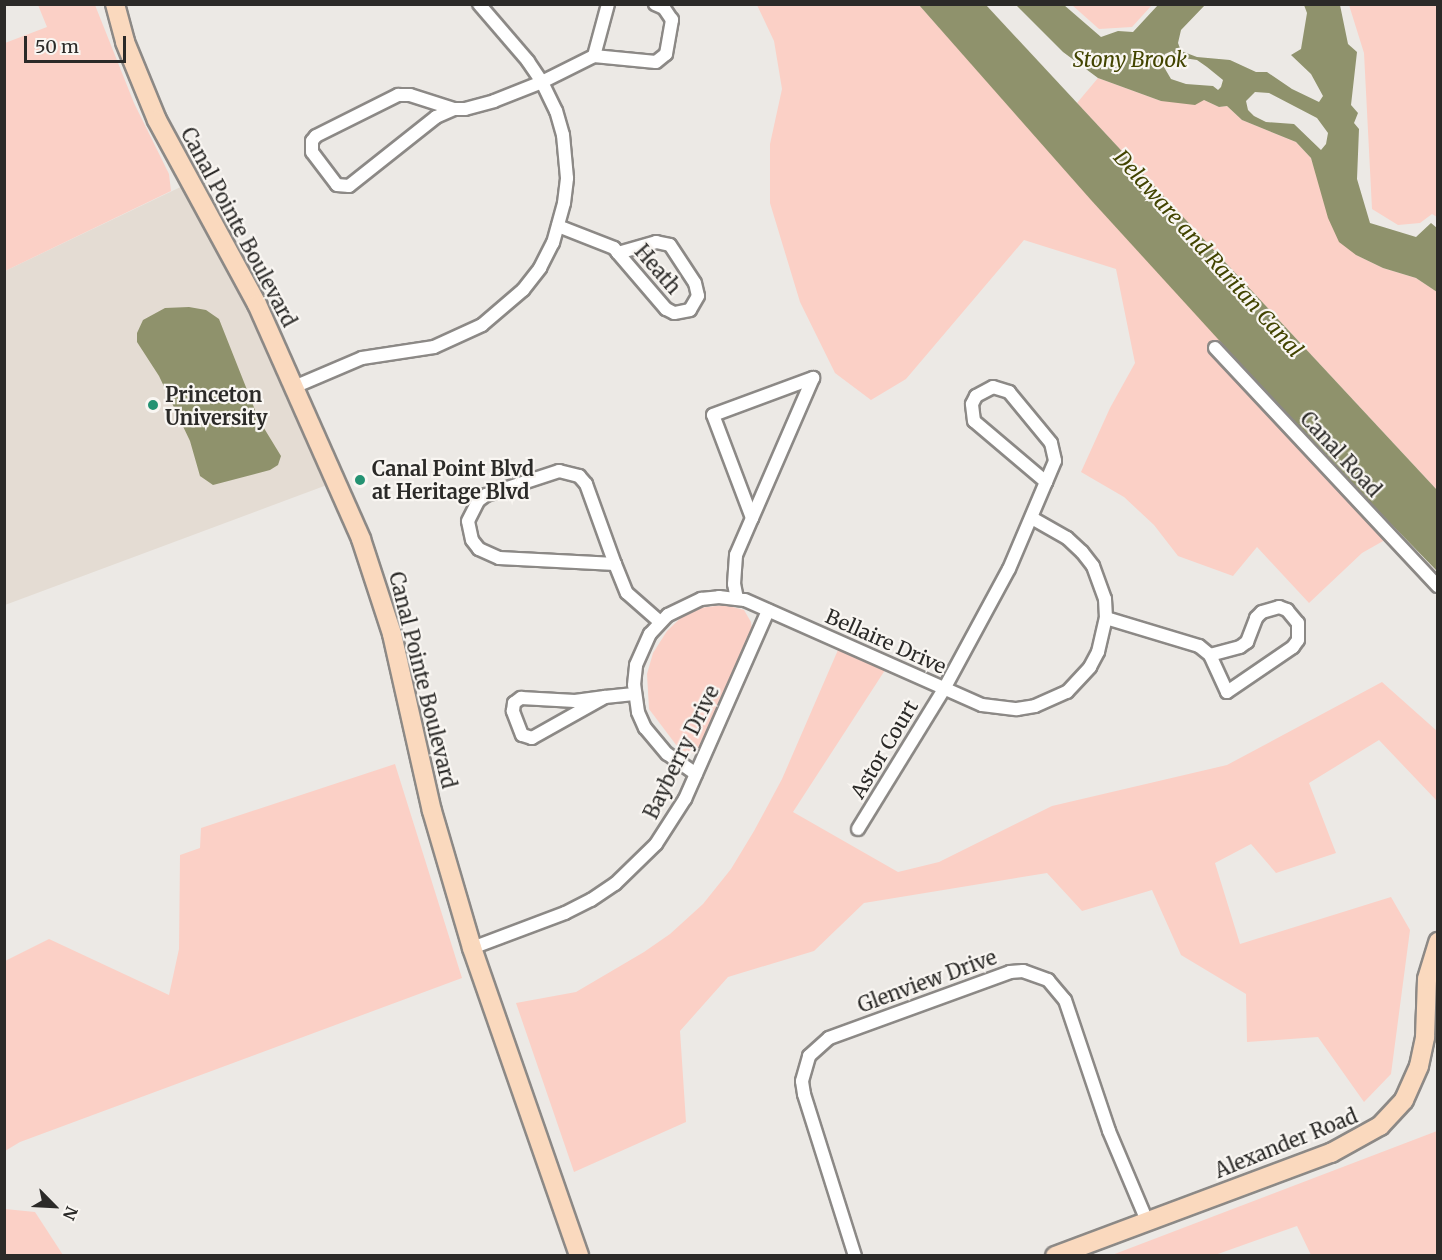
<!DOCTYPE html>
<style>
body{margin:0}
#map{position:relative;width:1442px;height:1260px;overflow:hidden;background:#ece9e5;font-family:Merriweather,serif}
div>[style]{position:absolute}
.built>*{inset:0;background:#e4dcd3}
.green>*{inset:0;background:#fbd0c6}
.water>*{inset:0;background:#8f926c}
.roads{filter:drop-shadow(2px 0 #8c8986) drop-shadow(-2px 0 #8c8986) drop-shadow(0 2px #8c8986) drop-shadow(0 -2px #8c8986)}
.street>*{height:12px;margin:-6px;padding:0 6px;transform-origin:6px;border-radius:6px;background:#fff}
.secondary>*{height:18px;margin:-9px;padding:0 9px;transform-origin:9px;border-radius:9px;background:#fad9be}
.dots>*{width:16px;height:16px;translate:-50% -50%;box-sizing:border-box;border:3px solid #f9f6f2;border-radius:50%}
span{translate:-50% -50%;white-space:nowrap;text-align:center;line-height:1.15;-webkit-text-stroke:4.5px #f9f6f2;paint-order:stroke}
.street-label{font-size:20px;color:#2b2a28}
.poi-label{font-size:20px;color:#2b2a28;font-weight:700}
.left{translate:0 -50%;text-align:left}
.water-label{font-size:21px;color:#424400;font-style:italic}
.frame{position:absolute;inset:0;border:6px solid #2b2a28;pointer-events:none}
.north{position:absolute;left:24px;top:1176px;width:60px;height:60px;-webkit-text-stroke:4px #f9f6f2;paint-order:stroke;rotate:114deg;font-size:16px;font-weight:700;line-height:24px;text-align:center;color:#2b2a28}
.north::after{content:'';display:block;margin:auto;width:21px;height:27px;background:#2b2a28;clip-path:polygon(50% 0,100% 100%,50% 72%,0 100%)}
.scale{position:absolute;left:24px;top:36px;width:102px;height:27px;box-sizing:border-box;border:3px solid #2b2a28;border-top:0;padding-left:8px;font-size:18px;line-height:21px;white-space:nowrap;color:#2b2a28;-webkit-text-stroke:4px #f9f6f2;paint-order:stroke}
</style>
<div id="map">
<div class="built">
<i style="clip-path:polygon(191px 182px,335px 482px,5px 605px,5px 271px)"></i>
</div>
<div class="green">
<i style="clip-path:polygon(38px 5px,95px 5px,134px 103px,169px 174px,171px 191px,5px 271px,5px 43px,47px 27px)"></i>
<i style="clip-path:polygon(757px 5px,919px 5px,1322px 453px,1399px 532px,1362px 553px,1309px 603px,1257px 547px,1233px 576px,1178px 556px,1154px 525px,1124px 497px,1081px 472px,1110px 408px,1135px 363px,1116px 269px,1024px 240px,906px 379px,871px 400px,835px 373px,800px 302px,770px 203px,770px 144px,782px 89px,774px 41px)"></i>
<i style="clip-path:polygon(1072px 5px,1152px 5px,1132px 27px,1099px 29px)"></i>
<i style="clip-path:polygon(1349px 5px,1437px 5px,1437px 217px,1432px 214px,1420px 223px,1398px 225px,1372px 209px,1364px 53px)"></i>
<i style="clip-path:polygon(1098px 78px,1161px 101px,1204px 100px,1219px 107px,1227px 106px,1242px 120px,1296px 142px,1311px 158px,1320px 185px,1356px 255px,1383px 268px,1416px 278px,1437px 292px,1437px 490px,1077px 103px)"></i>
<i style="clip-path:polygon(725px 605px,744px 610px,751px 622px,752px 630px,702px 745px,695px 754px,680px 750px,649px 709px,647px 674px,653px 653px,667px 631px,690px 609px)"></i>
<i style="clip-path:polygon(841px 643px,889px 664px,793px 812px,898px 872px,939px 862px,1052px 806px,1227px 765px,1382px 682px,1437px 731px,1437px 801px,1379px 740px,1309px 783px,1336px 853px,1276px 873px,1251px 844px,1215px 863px,1240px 944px,1391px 897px,1410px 930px,1391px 1074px,1364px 1102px,1318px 1037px,1247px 1042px,1246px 994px,1181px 955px,1152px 890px,1082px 911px,1047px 873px,864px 903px,814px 951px,728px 977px,680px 1031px,686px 1122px,574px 1172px,516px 1003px,576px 992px,644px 952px,670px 934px,703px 904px,731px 869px,754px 831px,782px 779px)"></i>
<i style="clip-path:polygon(395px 764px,462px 978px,20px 1142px,5px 1151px,5px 961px,49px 939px,169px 995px,179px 949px,180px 855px,200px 848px,201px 828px)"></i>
<i style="clip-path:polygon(1437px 1131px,1437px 1255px,1311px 1255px,1297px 1226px,1215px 1255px,1112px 1255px)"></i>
<i style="clip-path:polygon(5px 1209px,35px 1212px,63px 1255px,5px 1255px)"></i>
</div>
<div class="water">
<i style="clip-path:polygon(919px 5px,986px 5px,1437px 490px,1437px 571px,1322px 453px,1091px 200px)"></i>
<i style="clip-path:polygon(evenodd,1016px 5px,1064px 5px,1101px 37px,1118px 31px,1133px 32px,1158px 5px,1205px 5px,1181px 30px,1178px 43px,1181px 51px,1197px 57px,1230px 60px,1256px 72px,1267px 72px,1292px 89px,1319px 102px,1323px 96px,1311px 74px,1291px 55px,1301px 49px,1307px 13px,1304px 5px,1340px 5px,1348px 44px,1357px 52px,1351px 105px,1358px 113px,1354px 123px,1359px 129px,1357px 179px,1370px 223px,1416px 237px,1431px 223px,1437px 228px,1437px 292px,1416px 278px,1383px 268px,1356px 255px,1339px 242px,1328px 218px,1311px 158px,1296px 142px,1242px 120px,1227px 106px,1219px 107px,1204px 100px,1195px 105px,1161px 101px,1098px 78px,1063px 52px,1016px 5px,1172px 51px,1177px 57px,1197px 60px,1207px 67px,1223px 80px,1221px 87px,1218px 90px,1213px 86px,1186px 84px,1171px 79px,1161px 62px,1165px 54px,1172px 51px,1016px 5px,1255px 92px,1269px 93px,1317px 118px,1328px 133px,1326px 144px,1321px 150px,1294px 124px,1266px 122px,1254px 116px,1248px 110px,1246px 101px,1255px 92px)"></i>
<i style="clip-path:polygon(189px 307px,206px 310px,219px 319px,259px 420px,281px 456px,278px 465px,270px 470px,213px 485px,200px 476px,190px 441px,159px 376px,137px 342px,137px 333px,143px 320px,165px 308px)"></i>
</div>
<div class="roads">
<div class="street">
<i style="left:608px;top:4px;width:54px;rotate:105.1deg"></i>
<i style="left:594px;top:56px;width:62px;rotate:5.5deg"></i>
<i style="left:656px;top:62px;width:13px;rotate:-39deg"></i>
<i style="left:666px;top:54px;width:35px;rotate:-80deg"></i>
<i style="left:672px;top:20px;width:14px;rotate:-124deg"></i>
<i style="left:664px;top:8px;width:10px;rotate:-156deg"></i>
<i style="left:398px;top:95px;width:12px"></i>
<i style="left:410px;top:95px;width:46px;rotate:17.7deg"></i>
<i style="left:454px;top:109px;width:20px;rotate:156deg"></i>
<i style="left:436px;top:117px;width:111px;rotate:141.6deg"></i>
<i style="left:349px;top:186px;width:12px;rotate:-175deg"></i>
<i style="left:337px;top:185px;width:41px;rotate:-127.1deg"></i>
<i style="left:312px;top:152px;width:11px;rotate:-90deg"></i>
<i style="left:312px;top:141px;width:6px;rotate:-51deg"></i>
<i style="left:316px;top:136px;width:92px;rotate:-26.6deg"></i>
<i style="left:454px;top:109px;width:11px"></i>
<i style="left:465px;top:109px;width:30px;rotate:-15deg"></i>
<i style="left:494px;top:101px;width:52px;rotate:-21.6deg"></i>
<i style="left:542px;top:82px;width:58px;rotate:-26.6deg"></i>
<i style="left:558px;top:226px;width:60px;rotate:21.4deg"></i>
<i style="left:614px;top:248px;width:6px;rotate:51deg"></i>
<i style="left:656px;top:242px;width:14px;rotate:12deg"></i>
<i style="left:670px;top:245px;width:45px;rotate:56.7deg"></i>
<i style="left:695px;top:283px;width:13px;rotate:77deg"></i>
<i style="left:698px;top:296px;width:16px;rotate:120deg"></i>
<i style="left:690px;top:310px;width:16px;rotate:169deg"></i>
<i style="left:674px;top:313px;width:9px;rotate:-153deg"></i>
<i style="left:666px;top:309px;width:74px;rotate:-130.6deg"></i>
<i style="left:618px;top:253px;width:40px;rotate:-16deg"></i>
<i style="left:1215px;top:348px;width:326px;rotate:46.9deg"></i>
<i style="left:813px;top:378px;width:153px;rotate:113.5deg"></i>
<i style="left:752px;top:518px;width:110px;rotate:-110.7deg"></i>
<i style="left:713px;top:415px;width:107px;rotate:-20.3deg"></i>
<i style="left:294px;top:387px;width:74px;rotate:-23.1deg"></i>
<i style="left:362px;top:358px;width:73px;rotate:-8.7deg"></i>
<i style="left:434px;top:347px;width:53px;rotate:-24.6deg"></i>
<i style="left:482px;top:325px;width:54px;rotate:-40.5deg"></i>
<i style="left:523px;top:290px;width:28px;rotate:-52deg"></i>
<i style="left:540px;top:268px;width:28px;rotate:-63deg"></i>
<i style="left:553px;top:243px;width:41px;rotate:-74.6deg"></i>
<i style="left:564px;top:203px;width:25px;rotate:-83deg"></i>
<i style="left:567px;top:178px;width:43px;rotate:-95.3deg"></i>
<i style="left:563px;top:135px;width:25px;rotate:-106deg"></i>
<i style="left:556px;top:111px;width:32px;rotate:-116deg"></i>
<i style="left:542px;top:82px;width:25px;rotate:-124deg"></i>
<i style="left:528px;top:61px;width:75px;rotate:-130.7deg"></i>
<i style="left:993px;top:387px;width:17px;rotate:17deg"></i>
<i style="left:1009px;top:392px;width:66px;rotate:50.5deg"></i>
<i style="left:1051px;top:443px;width:18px;rotate:77deg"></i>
<i style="left:1055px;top:461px;width:23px;rotate:113deg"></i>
<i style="left:1046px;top:482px;width:94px;rotate:-139.7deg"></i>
<i style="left:974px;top:421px;width:17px;rotate:-97deg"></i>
<i style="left:972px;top:404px;width:9px;rotate:-63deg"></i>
<i style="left:976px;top:396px;width:19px;rotate:-28deg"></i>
<i style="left:559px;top:471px;width:21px;rotate:14deg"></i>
<i style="left:579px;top:476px;width:11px;rotate:49deg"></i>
<i style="left:586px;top:484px;width:85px;rotate:70.1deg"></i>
<i style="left:615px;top:564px;width:116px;rotate:-177deg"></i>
<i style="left:499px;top:558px;width:22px;rotate:-156deg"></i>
<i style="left:479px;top:549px;width:11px;rotate:-128deg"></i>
<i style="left:472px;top:540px;width:19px;rotate:-102deg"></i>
<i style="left:468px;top:521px;width:22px;rotate:-63deg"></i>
<i style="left:478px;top:501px;width:10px;rotate:-37deg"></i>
<i style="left:486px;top:495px;width:77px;rotate:-18.2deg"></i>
<i style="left:615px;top:564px;width:31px;rotate:68deg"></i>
<i style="left:627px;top:593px;width:44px;rotate:41.3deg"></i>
<i style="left:737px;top:599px;width:15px;rotate:-101deg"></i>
<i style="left:734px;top:584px;width:29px;rotate:-86deg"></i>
<i style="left:736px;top:555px;width:40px;rotate:-66.6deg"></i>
<i style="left:1279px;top:607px;width:9px;rotate:21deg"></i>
<i style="left:1287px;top:610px;width:17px;rotate:50deg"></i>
<i style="left:1298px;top:623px;width:17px;rotate:90deg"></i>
<i style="left:1298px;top:640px;width:9px;rotate:126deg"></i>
<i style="left:1293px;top:647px;width:80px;rotate:145.7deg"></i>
<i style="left:1227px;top:692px;width:41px;rotate:-114.7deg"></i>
<i style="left:1210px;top:655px;width:31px;rotate:-15deg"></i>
<i style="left:1240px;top:647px;width:9px;rotate:-36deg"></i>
<i style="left:1247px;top:642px;width:26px;rotate:-69deg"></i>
<i style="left:1256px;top:618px;width:8px;rotate:-45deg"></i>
<i style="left:1262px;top:612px;width:18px;rotate:-16deg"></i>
<i style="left:1106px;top:618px;width:97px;rotate:16.8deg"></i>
<i style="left:1199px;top:646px;width:14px;rotate:39deg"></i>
<i style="left:605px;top:697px;width:84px;rotate:150.7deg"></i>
<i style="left:532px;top:738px;width:10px;rotate:-163deg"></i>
<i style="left:522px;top:735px;width:26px;rotate:-111deg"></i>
<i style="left:513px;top:711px;width:8px;rotate:-83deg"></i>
<i style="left:514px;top:703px;width:9px;rotate:-36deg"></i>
<i style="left:521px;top:698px;width:54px;rotate:3.2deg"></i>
<i style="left:575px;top:701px;width:30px;rotate:-8deg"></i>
<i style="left:605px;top:697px;width:29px;rotate:-6deg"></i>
<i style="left:696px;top:774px;width:35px;rotate:-145deg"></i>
<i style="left:667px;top:754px;width:34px;rotate:-130deg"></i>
<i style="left:645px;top:728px;width:17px;rotate:-114deg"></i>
<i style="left:638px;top:712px;width:27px;rotate:-98deg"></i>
<i style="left:634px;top:685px;width:20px;rotate:-84deg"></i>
<i style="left:636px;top:665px;width:34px;rotate:-66deg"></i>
<i style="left:650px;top:634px;width:26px;rotate:-47deg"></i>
<i style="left:668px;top:615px;width:37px;rotate:-26deg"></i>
<i style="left:701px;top:599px;width:18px;rotate:-6deg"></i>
<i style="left:719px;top:597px;width:26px;rotate:7deg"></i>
<i style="left:745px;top:600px;width:259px;rotate:23.9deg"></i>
<i style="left:982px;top:705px;width:35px;rotate:7deg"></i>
<i style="left:1017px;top:709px;width:18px;rotate:-9deg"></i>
<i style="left:1035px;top:706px;width:35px;rotate:-24deg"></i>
<i style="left:1067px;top:692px;width:34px;rotate:-47deg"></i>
<i style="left:1090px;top:667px;width:17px;rotate:-62deg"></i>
<i style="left:1098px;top:652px;width:35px;rotate:-77deg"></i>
<i style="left:1106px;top:618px;width:19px;rotate:-93deg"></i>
<i style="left:1105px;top:599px;width:35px;rotate:-110deg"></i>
<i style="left:1093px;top:566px;width:18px;rotate:-128deg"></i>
<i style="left:1082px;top:552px;width:21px;rotate:-137deg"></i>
<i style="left:1067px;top:538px;width:40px;rotate:-150.3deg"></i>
<i style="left:858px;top:829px;width:164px;rotate:-58.4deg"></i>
<i style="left:944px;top:689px;width:136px;rotate:-61.6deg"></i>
<i style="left:1009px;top:569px;width:95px;rotate:-67deg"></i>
<i style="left:472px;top:948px;width:99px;rotate:-20.6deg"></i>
<i style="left:565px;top:913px;width:29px;rotate:-27deg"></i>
<i style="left:591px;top:900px;width:29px;rotate:-34deg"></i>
<i style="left:615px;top:884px;width:57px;rotate:-44.3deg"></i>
<i style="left:656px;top:844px;width:54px;rotate:-57.2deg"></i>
<i style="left:685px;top:799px;width:206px;rotate:-66.2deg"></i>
<i style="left:855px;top:1256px;width:170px;rotate:-107.5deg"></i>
<i style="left:804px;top:1094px;width:13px;rotate:-99deg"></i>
<i style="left:802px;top:1081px;width:26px;rotate:-74deg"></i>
<i style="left:809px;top:1056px;width:27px;rotate:-42deg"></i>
<i style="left:829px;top:1038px;width:193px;rotate:-20deg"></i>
<i style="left:1010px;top:972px;width:13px;rotate:-4deg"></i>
<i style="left:1023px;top:971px;width:27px;rotate:20deg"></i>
<i style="left:1048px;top:980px;width:26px;rotate:50deg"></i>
<i style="left:1065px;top:1000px;width:138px;rotate:71.4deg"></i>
<i style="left:1109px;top:1131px;width:98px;rotate:67.1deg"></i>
</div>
<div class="secondary">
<i style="left:115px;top:4px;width:39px;rotate:75deg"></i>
<i style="left:125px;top:42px;width:84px;rotate:67.7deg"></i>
<i style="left:157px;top:120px;width:209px;rotate:61.5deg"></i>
<i style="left:257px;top:304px;width:257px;rotate:66.1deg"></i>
<i style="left:361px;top:539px;width:100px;rotate:71.9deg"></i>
<i style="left:392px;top:634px;width:181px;rotate:77.3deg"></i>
<i style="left:432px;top:811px;width:143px;rotate:73.7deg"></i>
<i style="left:472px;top:948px;width:326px;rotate:70.8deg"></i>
<i style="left:1055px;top:1256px;width:295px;rotate:-20.5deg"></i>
<i style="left:1331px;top:1153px;width:56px;rotate:-28.9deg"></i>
<i style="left:1380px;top:1126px;width:35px;rotate:-47deg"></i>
<i style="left:1404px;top:1100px;width:37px;rotate:-66deg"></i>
<i style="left:1419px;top:1066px;width:30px;rotate:-78deg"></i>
<i style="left:1425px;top:1037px;width:58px;rotate:-88deg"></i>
<i style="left:1427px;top:979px;width:39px;rotate:-73deg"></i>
</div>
</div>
<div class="dots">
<i style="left:153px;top:405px;background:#249272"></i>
<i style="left:360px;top:480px;background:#249272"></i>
</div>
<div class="street-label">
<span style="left:239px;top:227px;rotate:62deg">Canal Pointe Boulevard</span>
<span style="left:658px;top:269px;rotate:49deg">Heath</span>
<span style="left:1341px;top:454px;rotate:47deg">Canal Road</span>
<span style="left:886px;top:641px;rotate:24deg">Bellaire Drive</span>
<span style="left:423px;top:680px;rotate:76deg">Canal Pointe Boulevard</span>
<span style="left:884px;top:749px;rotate:-59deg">Astor Court</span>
<span style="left:681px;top:752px;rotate:-64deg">Bayberry Drive</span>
<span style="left:927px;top:981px;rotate:-20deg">Glenview Drive</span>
<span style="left:1286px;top:1143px;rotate:-22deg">Alexander Road</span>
</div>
<div class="poi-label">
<span class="left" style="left:165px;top:406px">Princeton<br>University</span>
<span class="left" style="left:372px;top:480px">Canal Point Blvd<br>at Heritage Blvd</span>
</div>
<div class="water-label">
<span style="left:1130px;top:60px">Stony Brook</span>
<span style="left:1208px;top:254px;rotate:48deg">Delaware and Raritan Canal</span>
</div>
<div class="frame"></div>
<div class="north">N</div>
<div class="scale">50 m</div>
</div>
